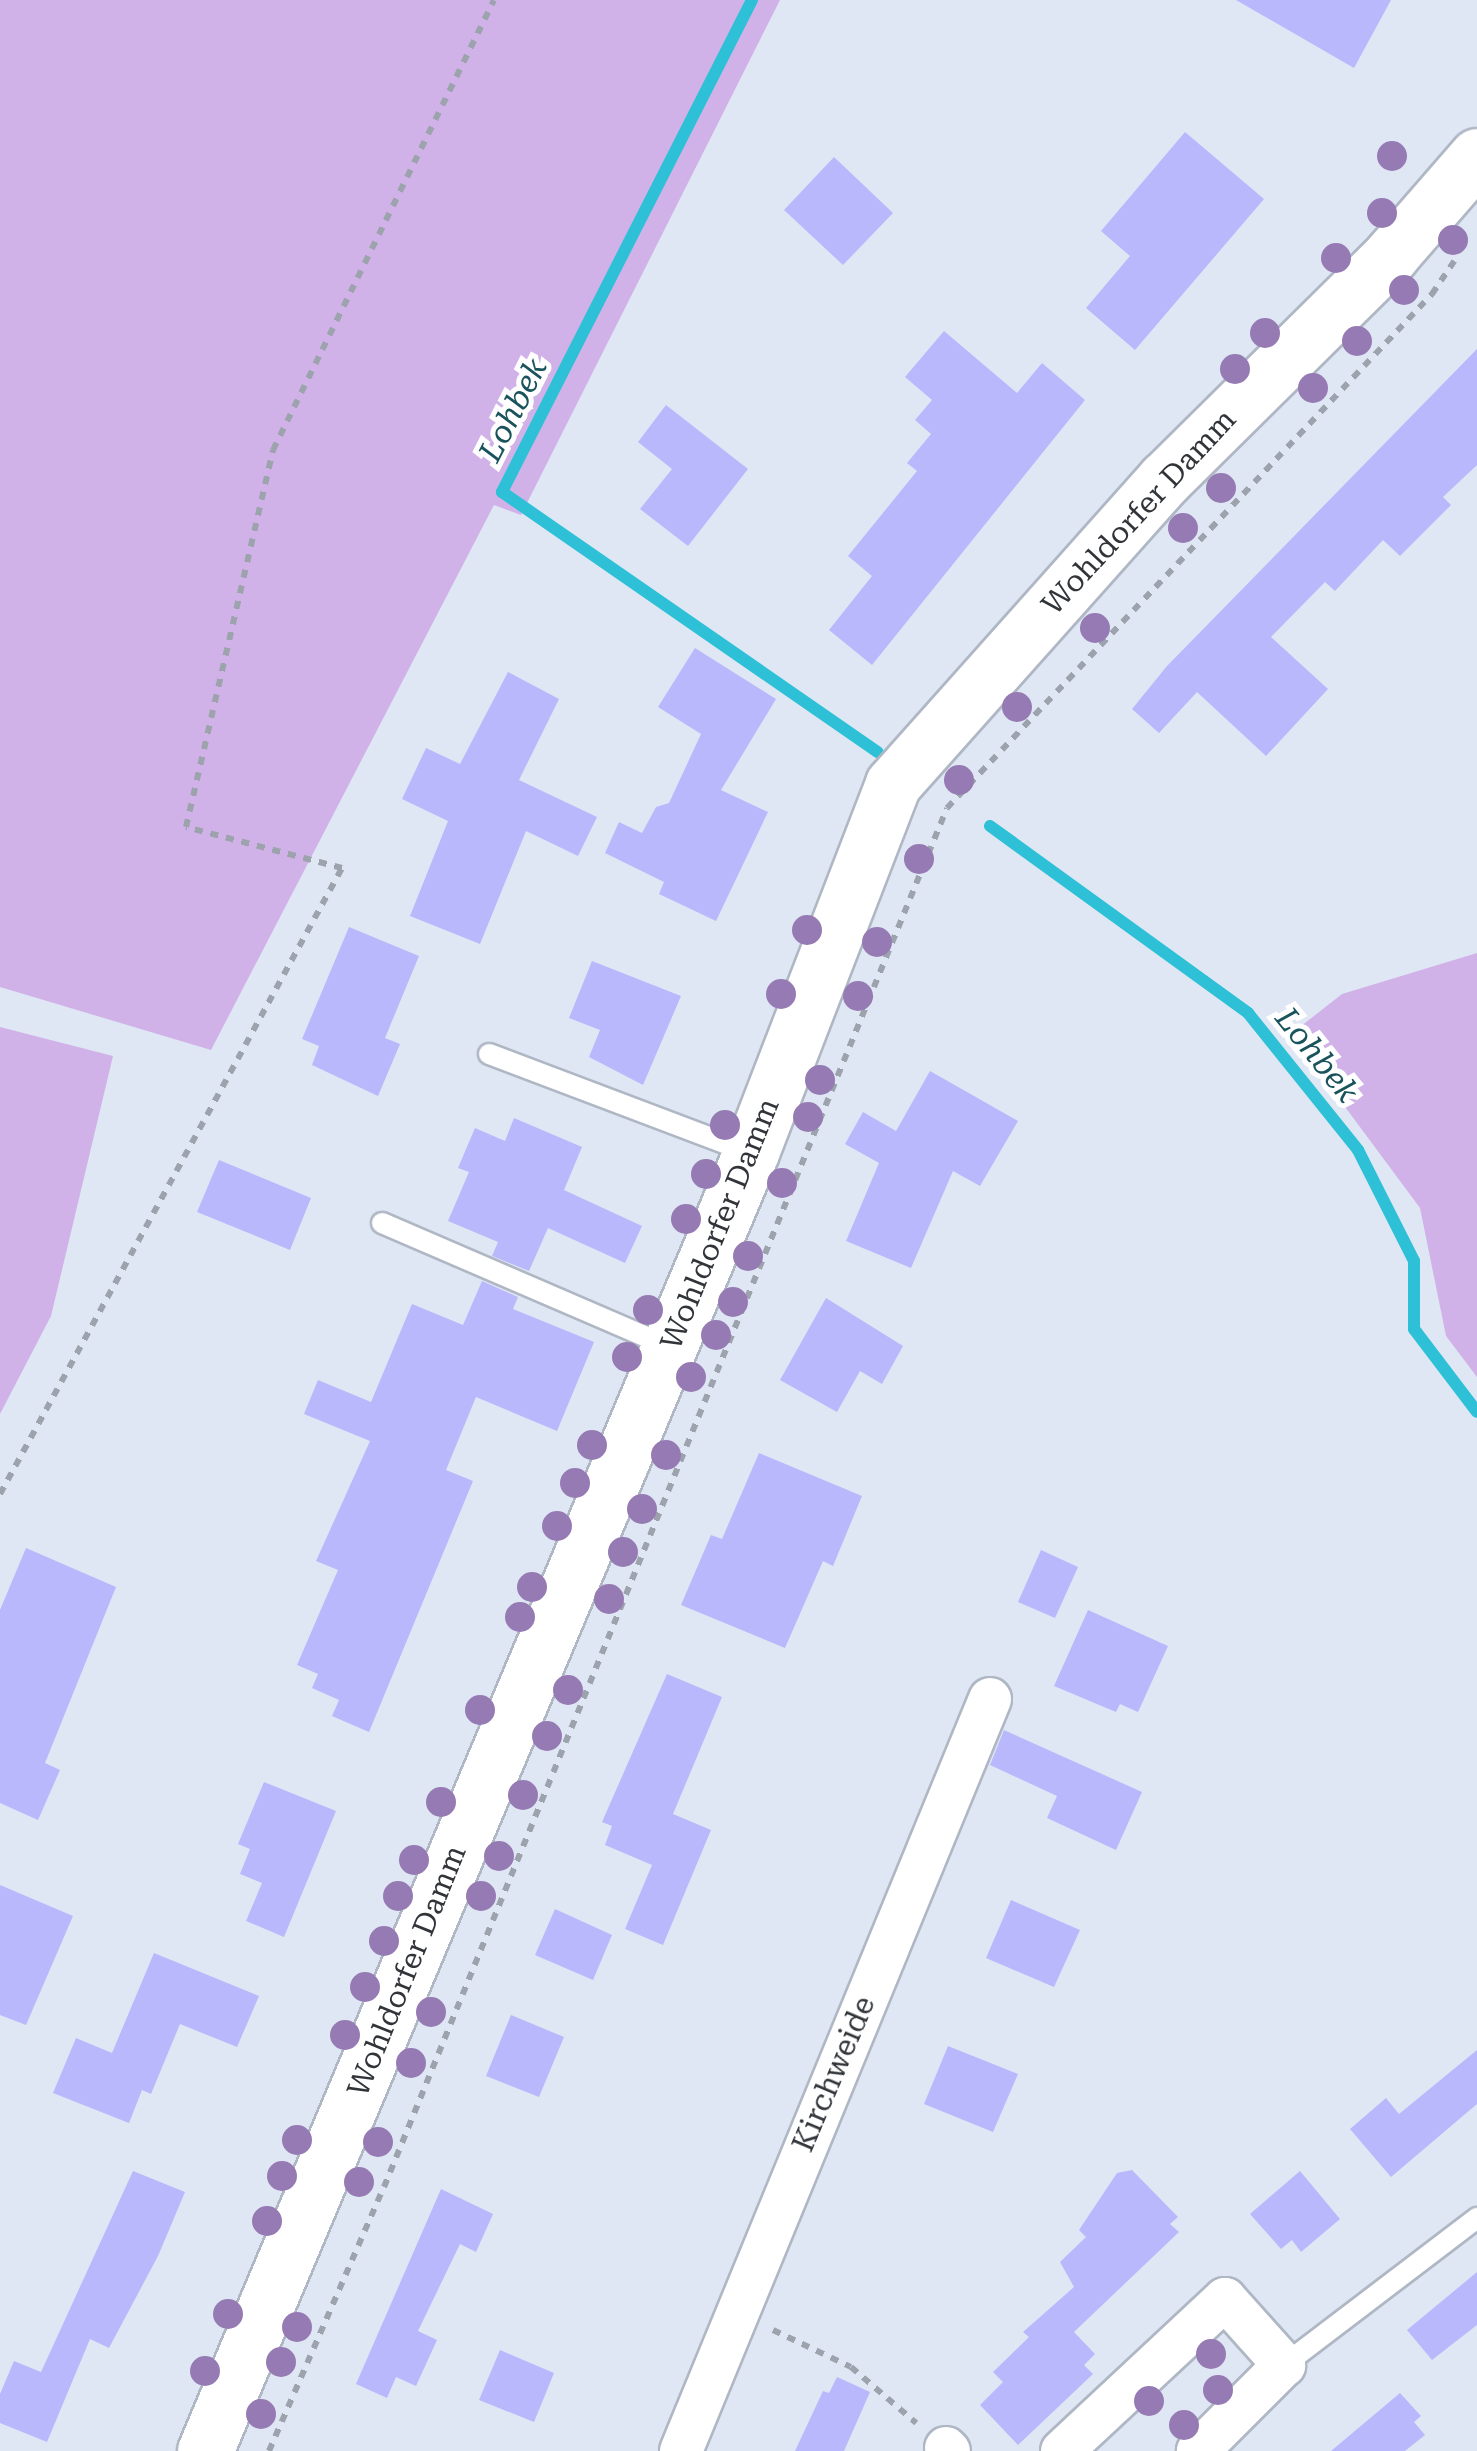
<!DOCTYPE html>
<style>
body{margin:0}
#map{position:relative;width:1477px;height:2451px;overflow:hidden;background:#dfe7f4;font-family:"Roboto Serif",serif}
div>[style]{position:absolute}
.green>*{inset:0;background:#d1b2e8}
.stream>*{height:12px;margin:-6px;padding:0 6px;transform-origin:6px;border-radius:6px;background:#2dc0d6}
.building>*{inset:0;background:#b9b8fc}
.path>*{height:6px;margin-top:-3px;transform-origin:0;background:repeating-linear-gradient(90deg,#9da3ad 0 8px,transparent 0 16px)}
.roads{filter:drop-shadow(2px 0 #afb7c4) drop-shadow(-2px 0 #afb7c4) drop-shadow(0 2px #afb7c4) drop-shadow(0 -2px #afb7c4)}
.lane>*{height:20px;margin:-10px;padding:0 10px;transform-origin:10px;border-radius:10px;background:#fff}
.street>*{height:42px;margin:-21px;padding:0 21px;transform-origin:21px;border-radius:21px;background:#fff}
.secondary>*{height:55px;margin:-27.5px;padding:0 27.5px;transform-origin:27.5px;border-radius:27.5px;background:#fff}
.trees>*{width:30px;height:30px;margin:-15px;border-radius:50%;background:#967ab3}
span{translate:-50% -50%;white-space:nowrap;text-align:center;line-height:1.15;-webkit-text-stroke:10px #fff;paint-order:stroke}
.street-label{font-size:30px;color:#313439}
.water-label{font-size:32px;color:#19535c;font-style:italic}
</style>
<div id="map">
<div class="green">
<i style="clip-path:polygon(0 0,780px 0,521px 515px,494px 505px,211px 1050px,0 987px)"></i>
<i style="clip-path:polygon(1477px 953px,1477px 1377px,1446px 1336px,1420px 1208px,1291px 1034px,1342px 994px)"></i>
<i style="clip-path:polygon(0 1027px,113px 1056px,51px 1316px,0 1414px)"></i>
</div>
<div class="stream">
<i style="left:752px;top:0;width:552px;rotate:116.94deg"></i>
<i style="left:502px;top:492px;width:457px;rotate:34.7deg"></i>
<i style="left:990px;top:826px;width:319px;rotate:35.9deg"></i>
<i style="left:1248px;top:1013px;width:176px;rotate:51.2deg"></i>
<i style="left:1358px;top:1150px;width:124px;rotate:63.2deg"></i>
<i style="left:1414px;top:1261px;width:68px;rotate:90deg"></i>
<i style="left:1414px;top:1329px;width:104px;rotate:52.8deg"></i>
</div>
<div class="building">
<i style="clip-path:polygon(1236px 0,1391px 0,1354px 68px)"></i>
<i style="clip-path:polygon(1185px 132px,1264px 199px,1135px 350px,1086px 308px,1130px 256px,1101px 231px)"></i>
<i style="clip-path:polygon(834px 157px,893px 213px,843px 265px,784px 210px)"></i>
<i style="clip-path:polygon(944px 331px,1017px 393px,1042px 363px,1085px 400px,872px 665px,829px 630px,872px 576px,848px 556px,917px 471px,907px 463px,931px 434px,915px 420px,932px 400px,905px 377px)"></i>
<i style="clip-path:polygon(1477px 349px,1477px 465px,1443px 497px,1451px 505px,1400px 556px,1383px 540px,1335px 591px,1325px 582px,1271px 637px,1328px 689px,1266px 756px,1197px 692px,1159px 733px,1132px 709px,1167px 666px)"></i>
<i style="clip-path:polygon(666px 405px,748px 469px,688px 546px,640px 509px,672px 469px,638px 442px)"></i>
<i style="clip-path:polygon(695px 648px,776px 699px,721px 790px,768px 812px,716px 921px,659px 894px,664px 882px,605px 853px,619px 822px,642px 833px,656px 807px,669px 803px,701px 734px,658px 707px)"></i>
<i style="clip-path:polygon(508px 672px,559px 699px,519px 780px,597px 817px,578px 856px,526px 831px,480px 944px,410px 916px,448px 821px,402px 799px,426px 748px,460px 764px)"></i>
<i style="clip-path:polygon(349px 927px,419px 956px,385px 1038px,400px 1044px,378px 1096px,312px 1065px,319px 1046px,302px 1039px)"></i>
<i style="clip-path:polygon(592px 961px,681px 996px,643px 1085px,589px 1057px,600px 1030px,569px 1018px)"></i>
<i style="clip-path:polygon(930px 1071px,1018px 1121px,980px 1186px,953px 1171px,911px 1268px,846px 1241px,879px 1163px,845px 1144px,863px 1112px,896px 1131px)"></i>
<i style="clip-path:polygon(514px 1118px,582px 1147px,564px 1190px,642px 1226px,625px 1263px,548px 1228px,529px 1271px,492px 1256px,498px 1242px,448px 1221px,469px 1172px,458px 1168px,475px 1128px,505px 1141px)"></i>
<i style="clip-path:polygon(219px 1160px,311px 1198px,290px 1250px,197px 1212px)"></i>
<i style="clip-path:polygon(482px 1281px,518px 1297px,513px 1309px,594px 1342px,557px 1431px,476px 1397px,446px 1470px,473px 1481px,369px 1732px,332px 1716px,339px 1700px,312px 1688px,318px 1674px,297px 1665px,338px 1570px,316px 1561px,370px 1441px,304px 1414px,318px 1380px,371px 1402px,412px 1304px,463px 1325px)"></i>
<i style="clip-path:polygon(826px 1298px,903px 1346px,882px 1384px,860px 1371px,837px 1412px,780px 1380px)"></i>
<i style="clip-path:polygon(759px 1453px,862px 1496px,833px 1566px,823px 1561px,785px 1648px,681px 1605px,711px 1535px,722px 1539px)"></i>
<i style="clip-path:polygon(26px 1548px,116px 1587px,45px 1763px,60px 1770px,38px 1820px,0 1803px,0 1610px)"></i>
<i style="clip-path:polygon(1041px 1550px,1078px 1567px,1055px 1618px,1018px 1602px)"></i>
<i style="clip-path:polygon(1088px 1610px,1168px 1646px,1138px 1712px,1120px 1704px,1116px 1712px,1054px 1686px)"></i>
<i style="clip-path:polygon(667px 1674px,722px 1697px,673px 1814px,711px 1830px,663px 1945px,625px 1929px,652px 1865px,605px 1845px,612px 1826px,602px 1822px)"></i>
<i style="clip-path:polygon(1004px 1730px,1142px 1792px,1116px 1850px,1047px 1818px,1057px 1796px,990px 1765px)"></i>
<i style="clip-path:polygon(264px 1782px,336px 1811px,284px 1937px,246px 1921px,262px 1883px,240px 1874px,250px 1849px,238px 1844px)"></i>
<i style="clip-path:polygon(0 1885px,73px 1916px,26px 2025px,0 2015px)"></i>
<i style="clip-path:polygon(1011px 1900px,1080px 1930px,1054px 1987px,986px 1958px)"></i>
<i style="clip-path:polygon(555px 1909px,612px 1935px,593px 1980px,535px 1955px)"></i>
<i style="clip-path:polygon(154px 1953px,259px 1996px,237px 2047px,180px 2024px,151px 2094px,142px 2090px,129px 2123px,53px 2093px,76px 2038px,112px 2053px)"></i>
<i style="clip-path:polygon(511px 2015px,564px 2037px,539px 2097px,486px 2076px)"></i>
<i style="clip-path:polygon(948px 2046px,1018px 2074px,993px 2132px,924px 2104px)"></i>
<i style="clip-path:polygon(1477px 2050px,1477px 2104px,1391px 2177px,1350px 2129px,1386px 2098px,1399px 2114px)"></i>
<i style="clip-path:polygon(1132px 2170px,1178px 2217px,1170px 2224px,1179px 2232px,1074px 2332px,1095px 2354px,1084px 2365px,1093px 2374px,1018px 2445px,980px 2405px,1003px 2382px,993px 2372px,1029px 2337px,1023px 2332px,1074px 2287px,1060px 2262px,1086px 2237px,1079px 2230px,1117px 2173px)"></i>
<i style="clip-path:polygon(133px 2171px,185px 2192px,158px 2256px,109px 2348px,90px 2339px,47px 2442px,0 2423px,0 2394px,14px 2361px,41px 2372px)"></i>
<i style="clip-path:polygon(1300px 2171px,1340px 2219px,1301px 2252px,1292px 2240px,1281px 2249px,1250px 2214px)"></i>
<i style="clip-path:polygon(441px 2189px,493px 2214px,476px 2252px,460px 2244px,418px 2331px,437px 2340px,416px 2386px,396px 2377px,387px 2398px,356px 2384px)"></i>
<i style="clip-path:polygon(1477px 2272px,1477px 2325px,1432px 2360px,1407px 2330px)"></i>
<i style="clip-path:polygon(500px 2350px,554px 2373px,534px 2422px,479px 2400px)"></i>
<i style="clip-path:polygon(837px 2377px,870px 2392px,844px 2451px,795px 2451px,823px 2391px,829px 2393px)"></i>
<i style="clip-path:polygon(1400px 2393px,1421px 2416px,1414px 2422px,1425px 2435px,1405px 2451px,1331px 2451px)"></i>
</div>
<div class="path">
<i style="left:0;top:1494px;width:713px;rotate:-61.35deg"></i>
<i style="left:342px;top:868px;width:161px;rotate:-165.3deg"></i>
<i style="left:186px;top:827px;width:387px;rotate:-77deg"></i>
<i style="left:273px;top:450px;width:501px;rotate:-63.84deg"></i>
<i style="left:773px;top:2330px;width:86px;rotate:25.4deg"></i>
<i style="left:851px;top:2367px;width:86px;rotate:40.7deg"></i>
<i style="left:269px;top:2451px;width:288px;rotate:-66.5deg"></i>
<i style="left:384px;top:2187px;width:1489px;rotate:-67.79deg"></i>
<i style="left:947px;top:808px;width:707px;rotate:-46.66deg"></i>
<i style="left:1432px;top:294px;width:40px;rotate:-56deg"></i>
</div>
<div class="roads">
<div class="lane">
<i style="left:489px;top:1054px;width:278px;rotate:20.7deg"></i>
<i style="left:382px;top:1223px;width:310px;rotate:23.3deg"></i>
<i style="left:1284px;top:2365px;width:243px;rotate:-37.3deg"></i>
</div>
<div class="street">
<i style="left:946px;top:2448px;width:4px;rotate:45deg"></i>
<i style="left:681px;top:2451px;width:813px;rotate:-67.66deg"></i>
<i style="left:1062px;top:2451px;width:223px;rotate:-43deg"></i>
<i style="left:1225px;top:2299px;width:89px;rotate:48.2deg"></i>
<i style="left:1284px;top:2365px;width:122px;rotate:135deg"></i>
</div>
<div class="secondary">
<i style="left:205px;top:2451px;width:1409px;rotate:-67.2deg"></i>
<i style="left:751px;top:1152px;width:394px;rotate:-68.9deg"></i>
<i style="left:893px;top:784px;width:409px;rotate:-48.3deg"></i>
<i style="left:1165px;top:479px;width:318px;rotate:-44.7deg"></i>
<i style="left:1391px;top:255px;width:131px;rotate:-49deg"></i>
</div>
</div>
<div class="trees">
<i style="left:1392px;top:156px"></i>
<i style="left:1382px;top:213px"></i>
<i style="left:1453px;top:240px"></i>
<i style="left:1336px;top:258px"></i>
<i style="left:1404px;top:290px"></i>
<i style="left:1265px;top:333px"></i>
<i style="left:1357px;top:341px"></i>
<i style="left:1235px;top:369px"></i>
<i style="left:1313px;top:388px"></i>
<i style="left:1221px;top:488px"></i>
<i style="left:1183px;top:528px"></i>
<i style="left:1095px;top:628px"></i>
<i style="left:1017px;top:707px"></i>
<i style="left:959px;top:780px"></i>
<i style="left:919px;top:859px"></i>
<i style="left:807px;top:930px"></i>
<i style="left:877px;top:942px"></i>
<i style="left:781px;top:994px"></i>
<i style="left:858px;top:996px"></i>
<i style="left:820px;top:1080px"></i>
<i style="left:808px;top:1117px"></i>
<i style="left:725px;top:1125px"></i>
<i style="left:706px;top:1174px"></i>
<i style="left:782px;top:1183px"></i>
<i style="left:686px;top:1219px"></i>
<i style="left:748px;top:1256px"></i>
<i style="left:733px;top:1302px"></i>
<i style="left:648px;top:1310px"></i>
<i style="left:716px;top:1335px"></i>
<i style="left:627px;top:1357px"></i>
<i style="left:691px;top:1377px"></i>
<i style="left:592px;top:1445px"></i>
<i style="left:666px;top:1455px"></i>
<i style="left:575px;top:1483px"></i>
<i style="left:642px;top:1509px"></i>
<i style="left:557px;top:1526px"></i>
<i style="left:623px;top:1552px"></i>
<i style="left:532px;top:1587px"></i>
<i style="left:609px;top:1599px"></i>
<i style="left:520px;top:1617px"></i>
<i style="left:568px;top:1690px"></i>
<i style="left:480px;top:1710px"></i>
<i style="left:547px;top:1736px"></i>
<i style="left:523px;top:1795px"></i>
<i style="left:441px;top:1802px"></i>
<i style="left:499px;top:1856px"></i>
<i style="left:414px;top:1860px"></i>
<i style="left:398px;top:1896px"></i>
<i style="left:481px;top:1896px"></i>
<i style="left:384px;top:1941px"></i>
<i style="left:365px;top:1987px"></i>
<i style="left:431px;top:2012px"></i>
<i style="left:345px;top:2035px"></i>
<i style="left:411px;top:2063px"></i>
<i style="left:297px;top:2140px"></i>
<i style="left:378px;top:2142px"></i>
<i style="left:282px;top:2176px"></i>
<i style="left:359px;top:2182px"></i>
<i style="left:267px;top:2221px"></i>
<i style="left:228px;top:2314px"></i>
<i style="left:297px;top:2327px"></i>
<i style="left:1211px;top:2354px"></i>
<i style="left:281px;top:2362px"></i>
<i style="left:205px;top:2371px"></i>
<i style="left:1218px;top:2390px"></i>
<i style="left:1149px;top:2401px"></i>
<i style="left:261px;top:2414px"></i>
<i style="left:1184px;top:2425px"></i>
</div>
<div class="street-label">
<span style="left:1139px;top:512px;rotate:-47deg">Wohldorfer Damm</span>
<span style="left:720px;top:1224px;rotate:-68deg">Wohldorfer Damm</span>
<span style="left:407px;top:1971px;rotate:-68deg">Wohldorfer Damm</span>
<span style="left:834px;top:2074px;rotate:-67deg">Kirchweide</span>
</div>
<div class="water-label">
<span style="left:513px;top:410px;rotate:-63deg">Lohbek</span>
<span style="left:1317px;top:1055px;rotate:51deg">Lohbek</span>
</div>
</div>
